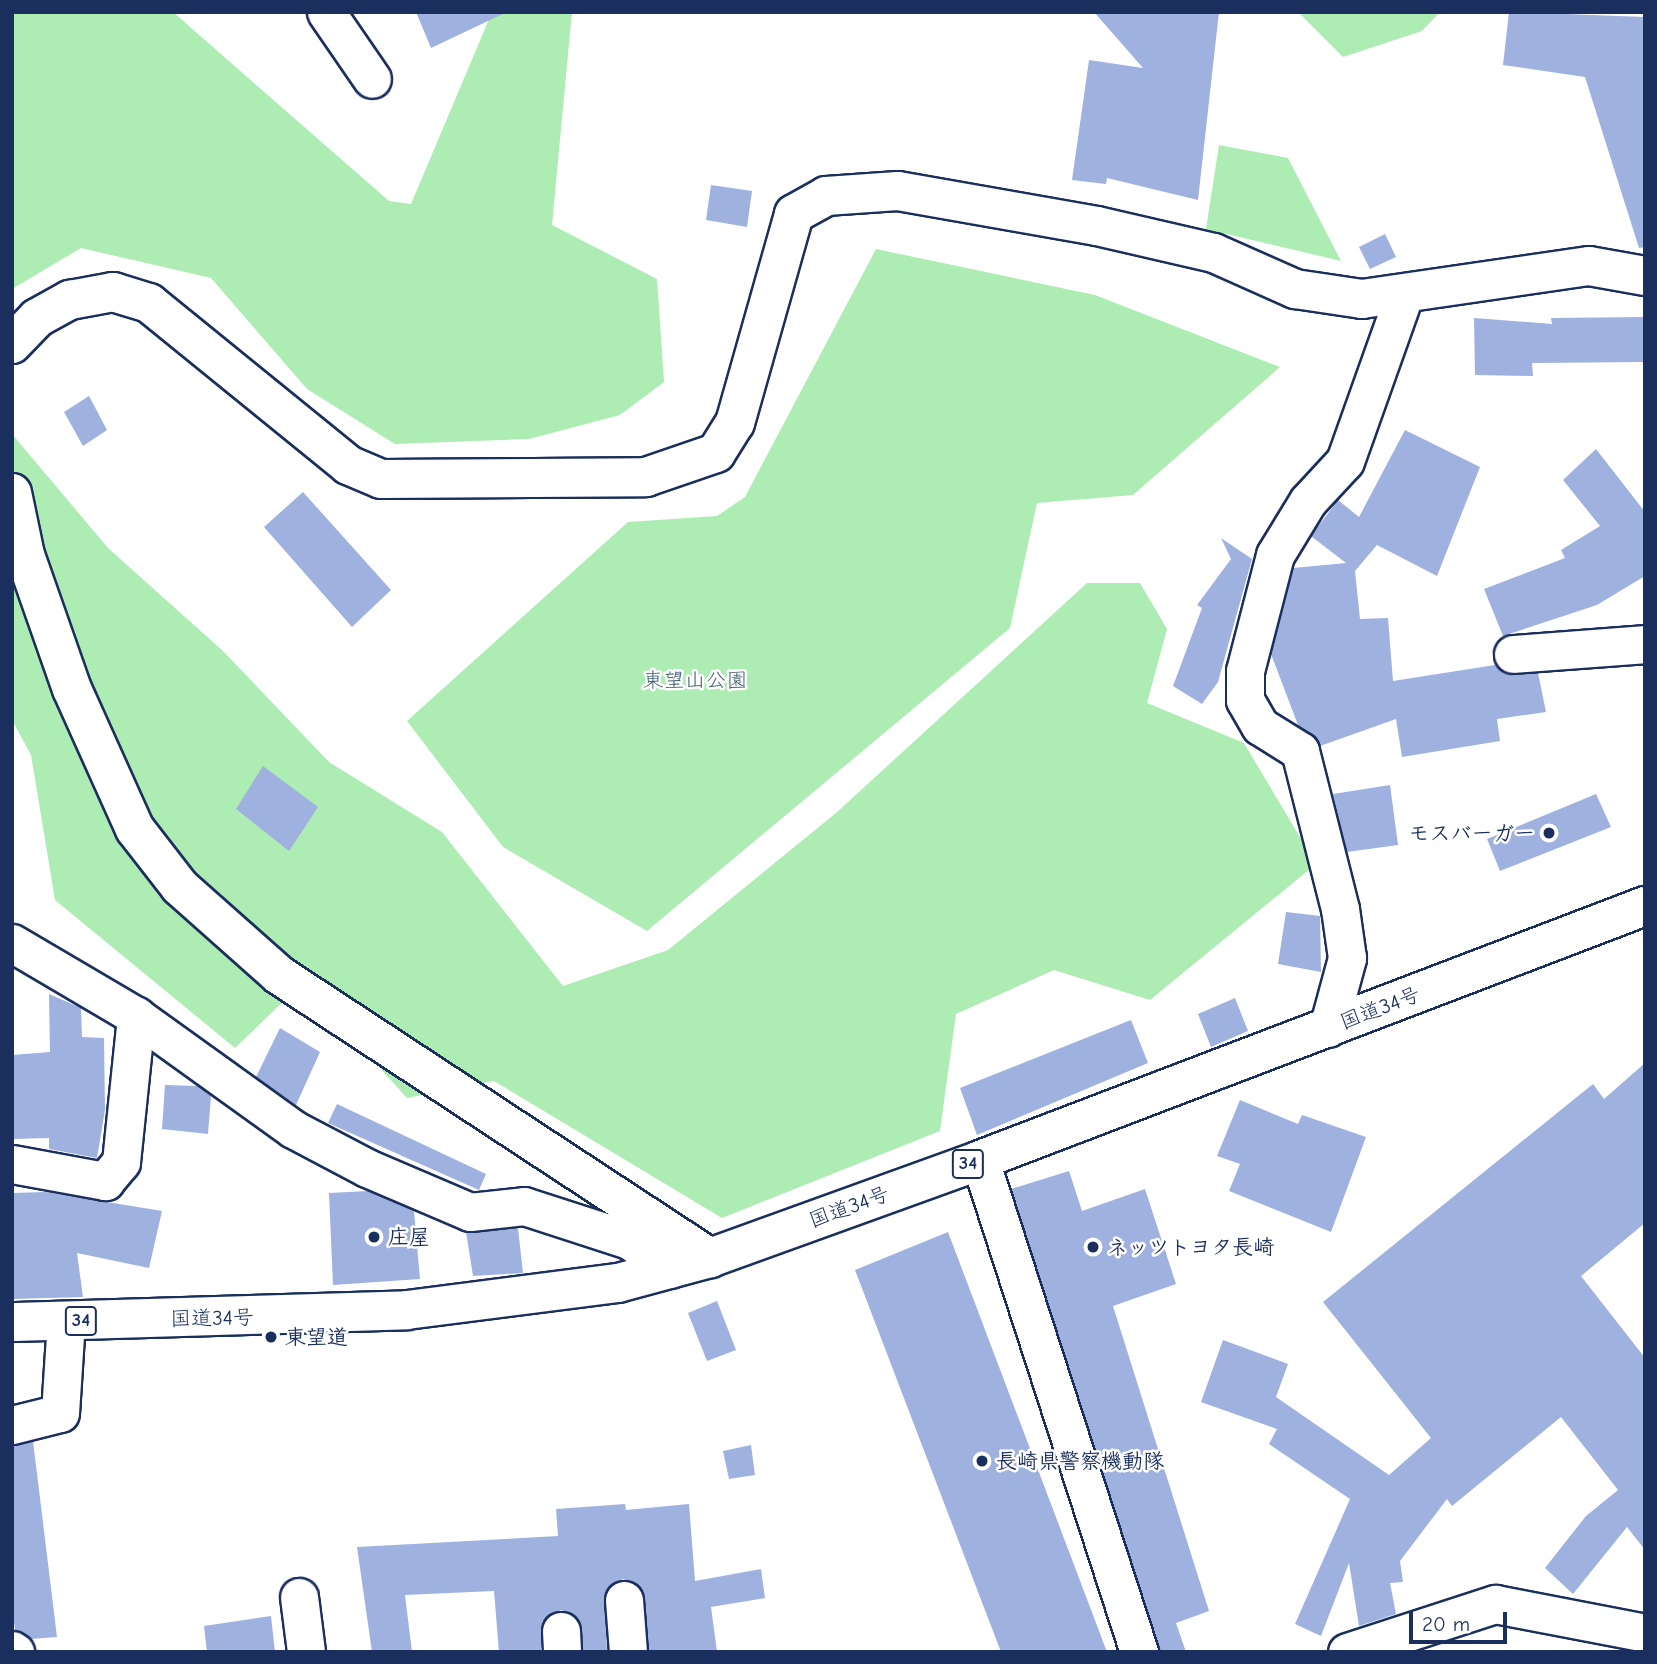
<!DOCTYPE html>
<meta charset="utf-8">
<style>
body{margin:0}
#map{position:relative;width:1657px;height:1664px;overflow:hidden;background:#fff;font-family:"Comic Neue","Klee One",sans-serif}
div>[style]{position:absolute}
.green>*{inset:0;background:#adecb3}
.building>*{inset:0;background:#9eb1df}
.roads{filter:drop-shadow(2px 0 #1b2f5e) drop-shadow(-2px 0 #1b2f5e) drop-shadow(0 2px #1b2f5e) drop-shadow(0 -2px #1b2f5e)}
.street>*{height:37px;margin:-18.5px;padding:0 18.5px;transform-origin:18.5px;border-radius:18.5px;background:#fff}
.secondary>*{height:38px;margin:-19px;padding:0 19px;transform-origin:19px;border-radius:19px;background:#fff}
.highway>*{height:38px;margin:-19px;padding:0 19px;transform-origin:19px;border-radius:19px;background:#fff}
.dots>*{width:19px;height:19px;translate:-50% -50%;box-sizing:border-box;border:4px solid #fff;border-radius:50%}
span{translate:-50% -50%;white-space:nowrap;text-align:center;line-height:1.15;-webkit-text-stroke:5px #fff;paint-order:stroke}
.shield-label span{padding:2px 5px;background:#fff;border:2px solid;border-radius:5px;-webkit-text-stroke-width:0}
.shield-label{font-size:19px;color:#1b2f5e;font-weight:700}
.park-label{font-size:21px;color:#405e73}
.poi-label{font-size:21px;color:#1b2f5e;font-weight:700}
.right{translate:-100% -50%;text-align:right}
.left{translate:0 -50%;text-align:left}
.street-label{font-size:21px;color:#1b2f5e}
.frame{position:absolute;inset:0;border:14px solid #1b2f5e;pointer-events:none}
.scale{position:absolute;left:1409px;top:1612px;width:98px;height:32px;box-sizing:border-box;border:4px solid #1b2f5e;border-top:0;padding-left:9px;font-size:21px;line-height:24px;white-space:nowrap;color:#1b2f5e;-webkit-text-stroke:5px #fff;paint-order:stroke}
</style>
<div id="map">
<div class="green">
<i style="clip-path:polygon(12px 12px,173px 12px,389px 201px,411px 204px,492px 12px,572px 12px,552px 225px,657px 279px,664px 382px,620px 415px,529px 439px,395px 444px,307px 389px,211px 278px,81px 248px,12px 289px)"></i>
<i style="clip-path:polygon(1298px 12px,1440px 12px,1422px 31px,1343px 57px)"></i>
<i style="clip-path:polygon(1219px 145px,1288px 158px,1341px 261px,1206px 229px)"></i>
<i style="clip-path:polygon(876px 249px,1095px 295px,1280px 367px,1133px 495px,1037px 503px,1010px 628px,647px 931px,503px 847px,407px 721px,628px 522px,717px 516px,745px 497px)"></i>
<i style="clip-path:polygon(12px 434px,108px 548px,223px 651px,329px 762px,442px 832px,563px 986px,668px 950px,836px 813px,1087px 583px,1140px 583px,1167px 629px,1147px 703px,1244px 743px,1316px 864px,1150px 1000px,1054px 970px,956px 1014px,940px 1131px,722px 1218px,494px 1081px,407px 1098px,336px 1019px,291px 994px,235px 1048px,55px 900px,31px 755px,12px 720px)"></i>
</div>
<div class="building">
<i style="clip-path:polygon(416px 12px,507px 12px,431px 48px)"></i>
<i style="clip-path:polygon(1094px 12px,1219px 12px,1198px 200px,1107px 178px,1106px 184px,1072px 180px,1089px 60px,1143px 68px)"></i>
<i style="clip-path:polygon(1509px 12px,1645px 17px,1645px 247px,1639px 248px,1585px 77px,1503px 65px)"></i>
<i style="clip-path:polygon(711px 185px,752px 191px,747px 227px,706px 220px)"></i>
<i style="clip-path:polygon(1385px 234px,1396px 257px,1370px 269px,1359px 247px)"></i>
<i style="clip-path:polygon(1645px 317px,1645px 362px,1532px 363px,1533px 376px,1475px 375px,1474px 318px,1552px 324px,1551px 318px)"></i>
<i style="clip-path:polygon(89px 396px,107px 430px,83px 446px,64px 412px)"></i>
<i style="clip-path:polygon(1405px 430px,1480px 467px,1437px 576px,1377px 545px,1355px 571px,1360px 619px,1388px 618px,1393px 681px,1495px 665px,1505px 673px,1538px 673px,1546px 712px,1497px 719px,1500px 741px,1402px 757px,1396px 719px,1320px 746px,1298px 725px,1271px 654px,1293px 568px,1346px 563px,1311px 536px,1338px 500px,1359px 517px)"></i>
<i style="clip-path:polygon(1596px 449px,1645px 512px,1645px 576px,1597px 605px,1503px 636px,1484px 589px,1565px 558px,1561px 550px,1600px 526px,1563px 480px)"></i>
<i style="clip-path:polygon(303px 492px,391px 590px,352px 627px,264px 527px)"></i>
<i style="clip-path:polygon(1221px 538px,1252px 559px,1218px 682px,1202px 704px,1173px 686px,1202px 608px,1197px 605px,1231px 559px)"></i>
<i style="clip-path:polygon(263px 766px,318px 807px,289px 851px,236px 809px)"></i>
<i style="clip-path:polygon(1390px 785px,1398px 845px,1347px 852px,1333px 794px)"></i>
<i style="clip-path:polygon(1596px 794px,1611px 827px,1500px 871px,1487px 839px)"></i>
<i style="clip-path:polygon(1286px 912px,1320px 916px,1321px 972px,1278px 964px)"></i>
<i style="clip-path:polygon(49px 994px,81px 1008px,82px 1037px,104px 1038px,105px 1110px,97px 1158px,49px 1149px,49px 1138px,12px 1139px,12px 1055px,50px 1052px)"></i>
<i style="clip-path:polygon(1235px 998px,1248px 1031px,1211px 1047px,1198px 1014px)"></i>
<i style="clip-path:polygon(1131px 1020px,1148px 1063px,977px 1135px,960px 1088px)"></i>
<i style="clip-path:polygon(280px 1028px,320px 1052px,296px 1105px,256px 1077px)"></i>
<i style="clip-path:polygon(1645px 1063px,1645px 1223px,1581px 1276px,1645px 1358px,1645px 1550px,1627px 1527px,1573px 1594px,1545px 1568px,1586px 1516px,1618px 1490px,1561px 1417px,1452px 1506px,1447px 1499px,1400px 1561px,1403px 1582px,1390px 1583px,1396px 1614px,1359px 1626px,1349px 1563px,1321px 1636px,1295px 1624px,1350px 1499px,1269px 1444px,1277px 1429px,1201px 1402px,1223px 1340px,1288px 1364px,1276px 1397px,1389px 1475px,1431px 1438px,1323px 1302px,1593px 1084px,1604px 1099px)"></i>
<i style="clip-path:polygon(165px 1085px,198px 1086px,211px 1096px,208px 1134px,162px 1129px)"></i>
<i style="clip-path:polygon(1240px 1100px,1298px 1124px,1302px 1115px,1366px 1137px,1331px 1232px,1229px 1191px,1240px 1164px,1217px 1156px)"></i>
<i style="clip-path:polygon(337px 1104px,486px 1174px,479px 1190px,328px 1123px)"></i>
<i style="clip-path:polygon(1069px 1171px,1082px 1211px,1145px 1189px,1176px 1284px,1113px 1306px,1209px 1611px,1176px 1623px,1186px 1652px,1159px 1652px,1011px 1189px)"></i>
<i style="clip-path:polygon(368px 1191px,414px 1211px,420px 1279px,333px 1285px,329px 1193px)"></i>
<i style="clip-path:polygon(46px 1192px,162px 1211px,149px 1268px,77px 1253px,83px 1297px,12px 1299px,12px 1193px)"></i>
<i style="clip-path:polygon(518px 1228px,523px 1273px,473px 1276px,466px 1232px)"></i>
<i style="clip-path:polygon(948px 1232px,1107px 1652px,1001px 1652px,855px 1270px)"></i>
<i style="clip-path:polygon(717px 1301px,736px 1350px,707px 1361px,688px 1313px)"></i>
<i style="clip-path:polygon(33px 1441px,57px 1637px,31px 1639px,15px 1630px,12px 1606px,12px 1445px)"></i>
<i style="clip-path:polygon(751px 1445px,755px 1475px,729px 1479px,723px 1451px)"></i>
<i style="clip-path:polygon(625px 1504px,626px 1510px,689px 1504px,695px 1581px,761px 1569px,765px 1598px,711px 1607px,717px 1652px,649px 1652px,642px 1589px,623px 1579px,605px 1592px,607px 1652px,583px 1652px,579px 1620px,561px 1610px,542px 1622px,541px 1652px,499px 1652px,494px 1591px,405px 1595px,412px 1652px,372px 1652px,357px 1547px,558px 1536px,556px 1509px)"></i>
<i style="clip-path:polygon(271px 1616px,275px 1652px,207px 1652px,204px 1626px)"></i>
</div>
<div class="roads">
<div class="street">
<i style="left:326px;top:12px;width:81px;rotate:55.5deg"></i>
<i style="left:1513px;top:654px;width:132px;rotate:-4.3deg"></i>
<i style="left:12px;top:943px;width:144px;rotate:30.5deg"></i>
<i style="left:136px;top:1016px;width:193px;rotate:35.7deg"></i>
<i style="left:293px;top:1129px;width:84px;rotate:27.8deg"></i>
<i style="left:367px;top:1168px;width:112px;rotate:23.1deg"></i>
<i style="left:470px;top:1212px;width:54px;rotate:-6.3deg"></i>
<i style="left:524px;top:1206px;width:110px;rotate:17.9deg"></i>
<i style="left:629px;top:1240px;width:50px;rotate:35.3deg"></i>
<i style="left:1328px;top:1028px;width:73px;rotate:-74.8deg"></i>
<i style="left:1347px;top:958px;width:49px;rotate:-98.1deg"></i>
<i style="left:1340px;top:909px;width:163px;rotate:-104.2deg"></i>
<i style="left:1300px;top:751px;width:47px;rotate:-148deg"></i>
<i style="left:1260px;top:726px;width:30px;rotate:-120deg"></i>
<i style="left:1245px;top:700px;width:29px;rotate:-90deg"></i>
<i style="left:1245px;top:671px;width:120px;rotate:-75.5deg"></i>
<i style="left:1275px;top:555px;width:63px;rotate:-58.6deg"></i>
<i style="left:1308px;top:501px;width:54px;rotate:-47.2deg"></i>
<i style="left:1345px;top:461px;width:176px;rotate:-70.4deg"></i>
<i style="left:980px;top:1160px;width:517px;rotate:72.09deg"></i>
<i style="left:12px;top:1164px;width:95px;rotate:10.4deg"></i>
<i style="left:105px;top:1181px;width:25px;rotate:-50deg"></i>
<i style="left:121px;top:1162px;width:147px;rotate:-84.1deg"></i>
<i style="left:12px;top:1425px;width:49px;rotate:-14deg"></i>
<i style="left:60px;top:1413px;width:92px;rotate:-86.3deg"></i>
<i style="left:299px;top:1597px;width:55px;rotate:82.7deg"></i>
<i style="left:624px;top:1600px;width:52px;rotate:85.6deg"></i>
<i style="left:561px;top:1631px;width:21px;rotate:87deg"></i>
<i style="left:12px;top:1650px;width:4px;rotate:34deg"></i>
<i style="left:1347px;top:1652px;width:156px;rotate:-18deg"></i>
<i style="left:1495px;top:1604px;width:153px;rotate:10.9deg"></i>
</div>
<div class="secondary">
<i style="left:12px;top:344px;width:36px;rotate:-46deg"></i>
<i style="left:37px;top:318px;width:38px;rotate:-29deg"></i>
<i style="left:70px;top:300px;width:44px;rotate:-10.5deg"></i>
<i style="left:113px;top:292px;width:38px;rotate:17deg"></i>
<i style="left:149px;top:303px;width:257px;rotate:39.1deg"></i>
<i style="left:348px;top:465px;width:36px;rotate:23deg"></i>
<i style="left:381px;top:479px;width:265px;rotate:-0.4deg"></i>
<i style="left:646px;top:477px;width:74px;rotate:-18.9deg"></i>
<i style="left:716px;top:453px;width:36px;rotate:-58deg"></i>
<i style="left:735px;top:423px;width:217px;rotate:-74.2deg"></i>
<i style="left:794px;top:214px;width:37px;rotate:-29deg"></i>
<i style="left:826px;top:196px;width:72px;rotate:-4deg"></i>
<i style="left:898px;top:191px;width:202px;rotate:10deg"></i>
<i style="left:1097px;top:226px;width:120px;rotate:13deg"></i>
<i style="left:1214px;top:253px;width:89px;rotate:24deg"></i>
<i style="left:1295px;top:289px;width:68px;rotate:8.5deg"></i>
<i style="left:1362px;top:299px;width:229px;rotate:-8.3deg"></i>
<i style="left:1589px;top:266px;width:57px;rotate:10.1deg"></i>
<i style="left:12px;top:493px;width:63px;rotate:78.2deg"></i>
<i style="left:25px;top:555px;width:142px;rotate:70.7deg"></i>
<i style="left:72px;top:689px;width:154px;rotate:65.8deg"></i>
<i style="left:135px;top:829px;width:73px;rotate:52.2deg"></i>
<i style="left:180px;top:887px;width:132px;rotate:41.6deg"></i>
<i style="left:279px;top:975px;width:516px;rotate:33.29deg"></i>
</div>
<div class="highway">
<i style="left:12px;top:1322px;width:395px;rotate:-1.7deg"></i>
<i style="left:407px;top:1310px;width:213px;rotate:-7.3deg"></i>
<i style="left:618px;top:1283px;width:95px;rotate:-15.2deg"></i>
<i style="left:710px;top:1258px;width:287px;rotate:-19.9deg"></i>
<i style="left:980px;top:1160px;width:712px;rotate:-20.9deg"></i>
</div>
</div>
<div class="dots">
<i style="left:1549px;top:833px;background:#1b2f5e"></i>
<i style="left:374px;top:1237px;background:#1b2f5e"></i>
<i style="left:1093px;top:1247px;background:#1b2f5e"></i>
<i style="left:271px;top:1337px;background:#1b2f5e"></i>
<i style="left:982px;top:1461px;background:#1b2f5e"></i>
</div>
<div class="shield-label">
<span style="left:968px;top:1164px">34</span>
<span style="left:81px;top:1321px">34</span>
</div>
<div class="park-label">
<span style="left:695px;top:680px">東望山公園</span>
</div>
<div class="poi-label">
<span class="right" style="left:1535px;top:833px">モスバーガー</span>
<span class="left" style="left:388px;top:1237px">庄屋</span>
<span class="left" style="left:1107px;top:1247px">ネッツトヨタ長崎</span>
<span class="left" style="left:285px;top:1337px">東望道</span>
<span class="left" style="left:996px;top:1461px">長崎県警察機動隊</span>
</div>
<div class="street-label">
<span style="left:1380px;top:1008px;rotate:-21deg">国道34号</span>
<span style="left:849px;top:1207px;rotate:-20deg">国道34号</span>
<span style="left:212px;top:1318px;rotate:-1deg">国道34号</span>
</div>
<div class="frame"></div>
<div class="scale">20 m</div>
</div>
